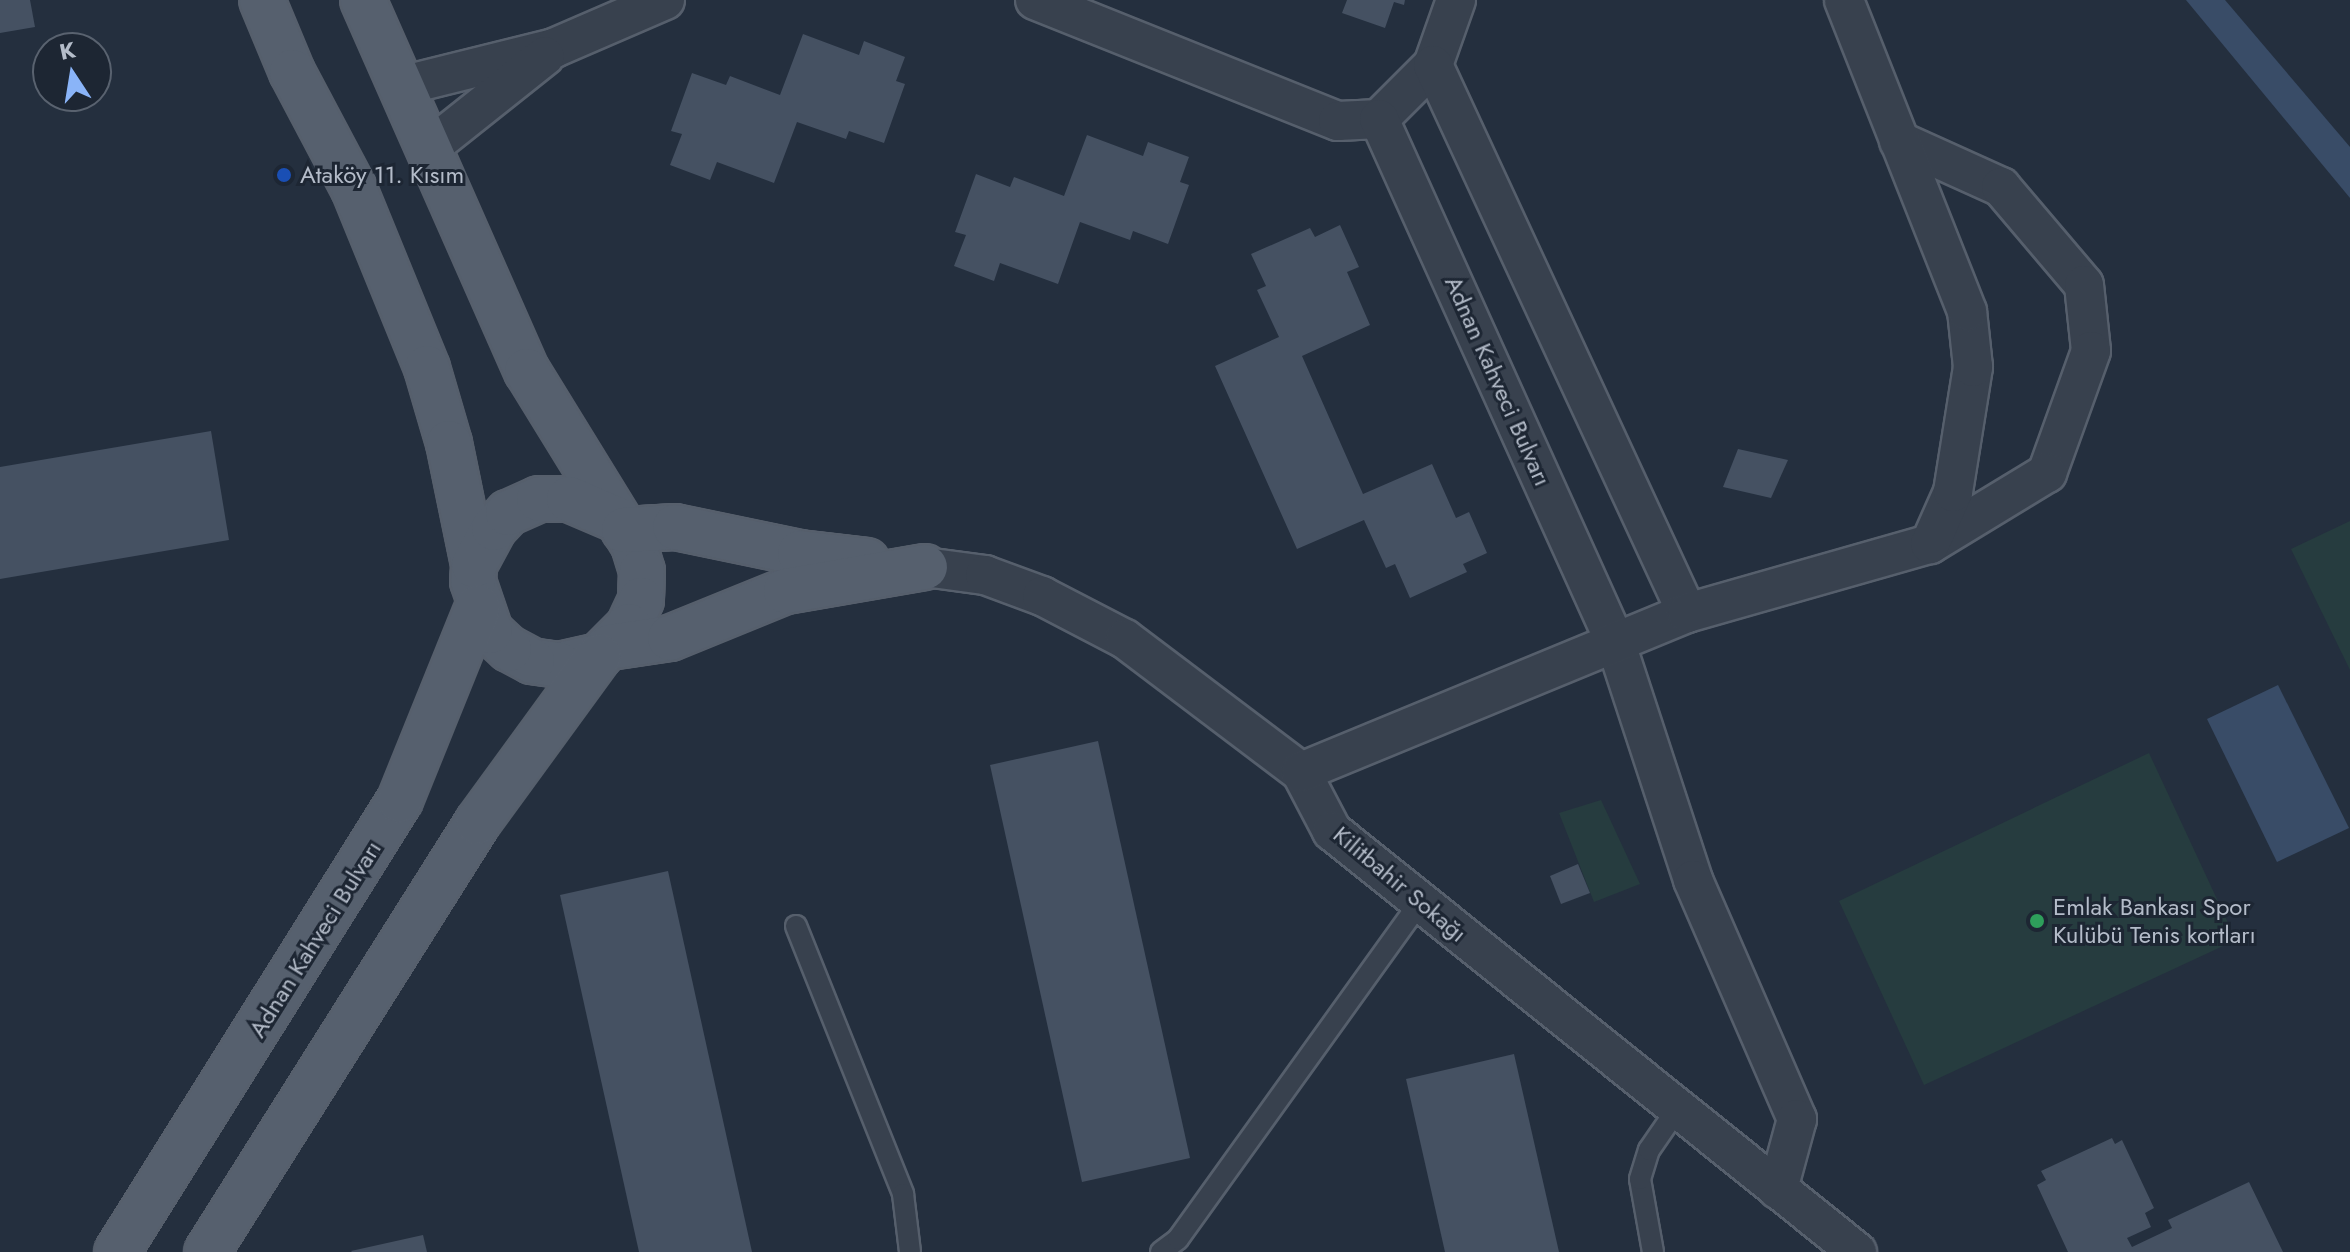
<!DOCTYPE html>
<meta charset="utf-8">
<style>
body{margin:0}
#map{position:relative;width:2350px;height:1252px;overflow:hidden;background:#242f3e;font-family:Jost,sans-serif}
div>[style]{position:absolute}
.green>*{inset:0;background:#263c3f}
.water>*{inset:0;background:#394c67}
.building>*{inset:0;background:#455162}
.roads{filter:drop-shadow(2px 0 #565f6c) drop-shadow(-2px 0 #565f6c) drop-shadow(0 2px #565f6c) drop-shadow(0 -2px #565f6c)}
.service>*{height:20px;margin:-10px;padding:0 10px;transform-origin:10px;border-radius:10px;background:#38414e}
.minor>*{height:38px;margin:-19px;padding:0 19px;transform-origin:19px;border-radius:19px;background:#38414e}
.primary>*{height:44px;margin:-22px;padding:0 22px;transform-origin:22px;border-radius:22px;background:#56606e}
.dots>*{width:22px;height:22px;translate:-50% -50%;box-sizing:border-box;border:4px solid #1d2633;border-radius:50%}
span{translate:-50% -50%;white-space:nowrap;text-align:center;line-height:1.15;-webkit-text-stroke:6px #1d2633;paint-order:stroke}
.poi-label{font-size:24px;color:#b4bcc9}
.left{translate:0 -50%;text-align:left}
.street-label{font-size:24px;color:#b4bcc9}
.north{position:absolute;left:32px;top:32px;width:80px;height:80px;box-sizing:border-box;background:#1d2633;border:2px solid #59626f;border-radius:50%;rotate:348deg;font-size:22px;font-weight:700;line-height:32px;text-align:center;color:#b4bcc9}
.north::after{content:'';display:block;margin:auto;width:28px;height:36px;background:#8ab4f8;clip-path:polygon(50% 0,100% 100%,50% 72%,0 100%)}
</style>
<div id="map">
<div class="green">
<i style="clip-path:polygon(2350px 521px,2350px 670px,2291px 549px)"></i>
<i style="clip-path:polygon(2149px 753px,2236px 940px,1924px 1085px,1839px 901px)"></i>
<i style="clip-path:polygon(1601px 800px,1640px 884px,1594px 902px,1559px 813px)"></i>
</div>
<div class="water">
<i style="clip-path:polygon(2186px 0,2225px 0,2350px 147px,2350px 198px)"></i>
<i style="clip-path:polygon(2278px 685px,2349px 828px,2277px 862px,2207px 719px)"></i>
</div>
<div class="building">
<i style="clip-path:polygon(0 0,30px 0,35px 27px,0 33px)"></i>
<i style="clip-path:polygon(1347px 0,1405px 0,1404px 5px,1394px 2px,1385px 28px,1342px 13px)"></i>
<i style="clip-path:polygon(803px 34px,859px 55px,864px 41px,905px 57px,896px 81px,905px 84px,884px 143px,849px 131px,846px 139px,797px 122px,774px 183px,717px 162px,710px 180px,670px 165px,682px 134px,671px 131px,692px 73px,726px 85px,730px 76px,780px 95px)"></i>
<i style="clip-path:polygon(1087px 135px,1143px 156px,1148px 142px,1189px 157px,1180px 182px,1189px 185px,1168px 244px,1133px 231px,1130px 240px,1080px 222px,1058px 284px,1000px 263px,994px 281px,954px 266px,966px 235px,955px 232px,976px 174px,1010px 187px,1014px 177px,1064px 196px)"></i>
<i style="clip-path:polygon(1340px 225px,1359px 267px,1347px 272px,1370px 325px,1302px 356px,1363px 494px,1432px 464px,1456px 518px,1469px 512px,1487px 553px,1463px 564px,1467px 572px,1410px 598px,1395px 564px,1386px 568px,1364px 520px,1297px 549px,1215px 366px,1279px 337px,1257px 290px,1266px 286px,1251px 254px,1310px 228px,1315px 237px)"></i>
<i style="clip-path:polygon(211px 431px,229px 540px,0 579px,0 467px)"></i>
<i style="clip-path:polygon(1738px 449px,1788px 460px,1771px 498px,1723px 487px)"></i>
<i style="clip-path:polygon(1098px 741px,1190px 1158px,1082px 1182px,990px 765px)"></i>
<i style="clip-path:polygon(1578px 864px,1590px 893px,1561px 904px,1550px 876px)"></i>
<i style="clip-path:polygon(668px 871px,752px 1252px,639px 1252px,560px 895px)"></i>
<i style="clip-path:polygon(1514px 1054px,1559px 1252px,1445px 1252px,1406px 1079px)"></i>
<i style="clip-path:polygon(2112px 1138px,2115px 1144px,2122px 1140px,2154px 1208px,2145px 1213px,2151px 1227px,2127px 1238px,2132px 1247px,2172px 1228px,2168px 1220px,2249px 1182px,2283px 1252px,2068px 1252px,2037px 1185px,2046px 1180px,2041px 1171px)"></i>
<i style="clip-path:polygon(423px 1235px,427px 1252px,352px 1252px,351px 1251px)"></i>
</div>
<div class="roads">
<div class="service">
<i style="left:796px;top:926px;width:289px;rotate:68.2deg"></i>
<i style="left:903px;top:1194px;width:58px;rotate:83.1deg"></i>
<i style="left:1161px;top:1252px;width:21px;rotate:-37deg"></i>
<i style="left:1178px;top:1239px;width:415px;rotate:-54.3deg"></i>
<i style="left:1653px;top:1252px;width:74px;rotate:-100.1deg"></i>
<i style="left:1640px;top:1179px;width:30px;rotate:-73deg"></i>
<i style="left:1649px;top:1150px;width:51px;rotate:-55.4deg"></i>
</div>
<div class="minor">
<i style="left:1035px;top:0;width:326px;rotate:21.8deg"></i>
<i style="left:1338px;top:121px;width:41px;rotate:-2.8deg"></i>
<i style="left:1379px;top:119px;width:76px;rotate:-45deg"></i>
<i style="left:1433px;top:65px;width:69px;rotate:-70.5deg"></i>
<i style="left:1433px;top:65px;width:604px;rotate:65.13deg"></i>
<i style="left:401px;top:86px;width:158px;rotate:-13.9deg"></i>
<i style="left:554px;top:48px;width:121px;rotate:-23.4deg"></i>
<i style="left:1379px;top:119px;width:576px;rotate:65.7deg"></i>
<i style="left:1616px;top:644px;width:248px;rotate:71.9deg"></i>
<i style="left:1693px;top:880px;width:261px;rotate:66.5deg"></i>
<i style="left:1797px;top:1119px;width:73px;rotate:105.2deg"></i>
<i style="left:1899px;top:141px;width:112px;rotate:24.3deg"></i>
<i style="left:2001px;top:187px;width:128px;rotate:49.7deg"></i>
<i style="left:2084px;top:285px;width:66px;rotate:83.9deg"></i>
<i style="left:2091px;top:351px;width:130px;rotate:109.8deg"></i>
<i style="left:2047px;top:473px;width:137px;rotate:148.7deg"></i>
<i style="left:428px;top:149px;width:149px;rotate:-38.5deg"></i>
<i style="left:925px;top:567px;width:61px;rotate:7.6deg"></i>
<i style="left:985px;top:575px;width:61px;rotate:20.2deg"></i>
<i style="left:1042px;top:596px;width:93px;rotate:27.4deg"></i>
<i style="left:1125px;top:639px;width:221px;rotate:37.1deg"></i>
<i style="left:1301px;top:772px;width:67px;rotate:62.3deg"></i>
<i style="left:1332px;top:831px;width:673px;rotate:38.73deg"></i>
<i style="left:1301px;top:772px;width:417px;rotate:-22.4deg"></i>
<i style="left:1687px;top:613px;width:253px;rotate:-15.9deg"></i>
<i style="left:1930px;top:544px;width:57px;rotate:-66.1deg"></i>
<i style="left:1953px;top:492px;width:127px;rotate:-80.9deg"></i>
<i style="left:1973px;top:367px;width:56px;rotate:-96.1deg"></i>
<i style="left:1967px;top:311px;width:334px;rotate:-111.6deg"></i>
</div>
<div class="primary">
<i style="left:262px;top:0;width:78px;rotate:67.4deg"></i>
<i style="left:292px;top:72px;width:132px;rotate:62.1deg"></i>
<i style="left:354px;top:189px;width:193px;rotate:67.8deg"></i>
<i style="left:427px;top:368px;width:78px;rotate:73.7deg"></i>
<i style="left:449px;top:443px;width:125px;rotate:78.4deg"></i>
<i style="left:363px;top:0;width:406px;rotate:66.2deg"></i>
<i style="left:527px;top:371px;width:204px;rotate:58.4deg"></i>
<i style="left:634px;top:545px;width:27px;rotate:73deg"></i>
<i style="left:642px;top:571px;width:29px;rotate:92deg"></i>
<i style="left:641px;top:600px;width:29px;rotate:115deg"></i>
<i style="left:629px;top:626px;width:42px;rotate:135deg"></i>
<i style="left:599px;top:656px;width:41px;rotate:167.3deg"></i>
<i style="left:559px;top:665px;width:27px;rotate:-172deg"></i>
<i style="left:532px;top:661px;width:26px;rotate:-152deg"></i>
<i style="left:509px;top:649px;width:26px;rotate:-137deg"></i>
<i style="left:490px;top:631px;width:53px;rotate:-108.8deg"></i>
<i style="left:473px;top:581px;width:16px;rotate:-86deg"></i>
<i style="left:474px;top:565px;width:42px;rotate:-61.6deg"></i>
<i style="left:494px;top:528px;width:21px;rotate:-47deg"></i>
<i style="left:508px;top:513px;width:34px;rotate:-24deg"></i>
<i style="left:539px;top:499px;width:30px"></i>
<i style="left:569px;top:499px;width:51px;rotate:23.1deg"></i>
<i style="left:624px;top:530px;width:51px;rotate:-3.4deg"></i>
<i style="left:675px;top:527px;width:128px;rotate:11.7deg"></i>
<i style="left:800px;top:553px;width:67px;rotate:6.8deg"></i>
<i style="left:610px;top:647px;width:61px;rotate:-8.5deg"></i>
<i style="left:670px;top:638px;width:125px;rotate:-22.1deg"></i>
<i style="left:786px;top:591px;width:141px;rotate:-9.8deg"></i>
<i style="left:117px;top:1252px;width:533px;rotate:-57.95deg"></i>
<i style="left:400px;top:800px;width:208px;rotate:-68deg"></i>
<i style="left:207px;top:1252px;width:508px;rotate:-57.78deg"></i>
<i style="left:478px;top:822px;width:205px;rotate:-53.9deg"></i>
</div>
</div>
<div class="dots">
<i style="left:284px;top:175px;background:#1a4fb4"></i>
<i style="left:2037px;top:921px;background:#2e9e5b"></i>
</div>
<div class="poi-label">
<span class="left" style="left:300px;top:175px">Ataköy 11. Kısım</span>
<span class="left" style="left:2053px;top:921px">Emlak Bankası Spor<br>Kulübü Tenis kortları</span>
</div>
<div class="street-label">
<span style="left:1498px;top:381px;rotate:66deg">Adnan Kahveci Bulvarı</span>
<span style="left:1400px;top:884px;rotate:40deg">Kilitbahir Sokağı</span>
<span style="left:315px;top:939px;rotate:-58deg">Adnan Kahveci Bulvarı</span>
</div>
<div class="north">K</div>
</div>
